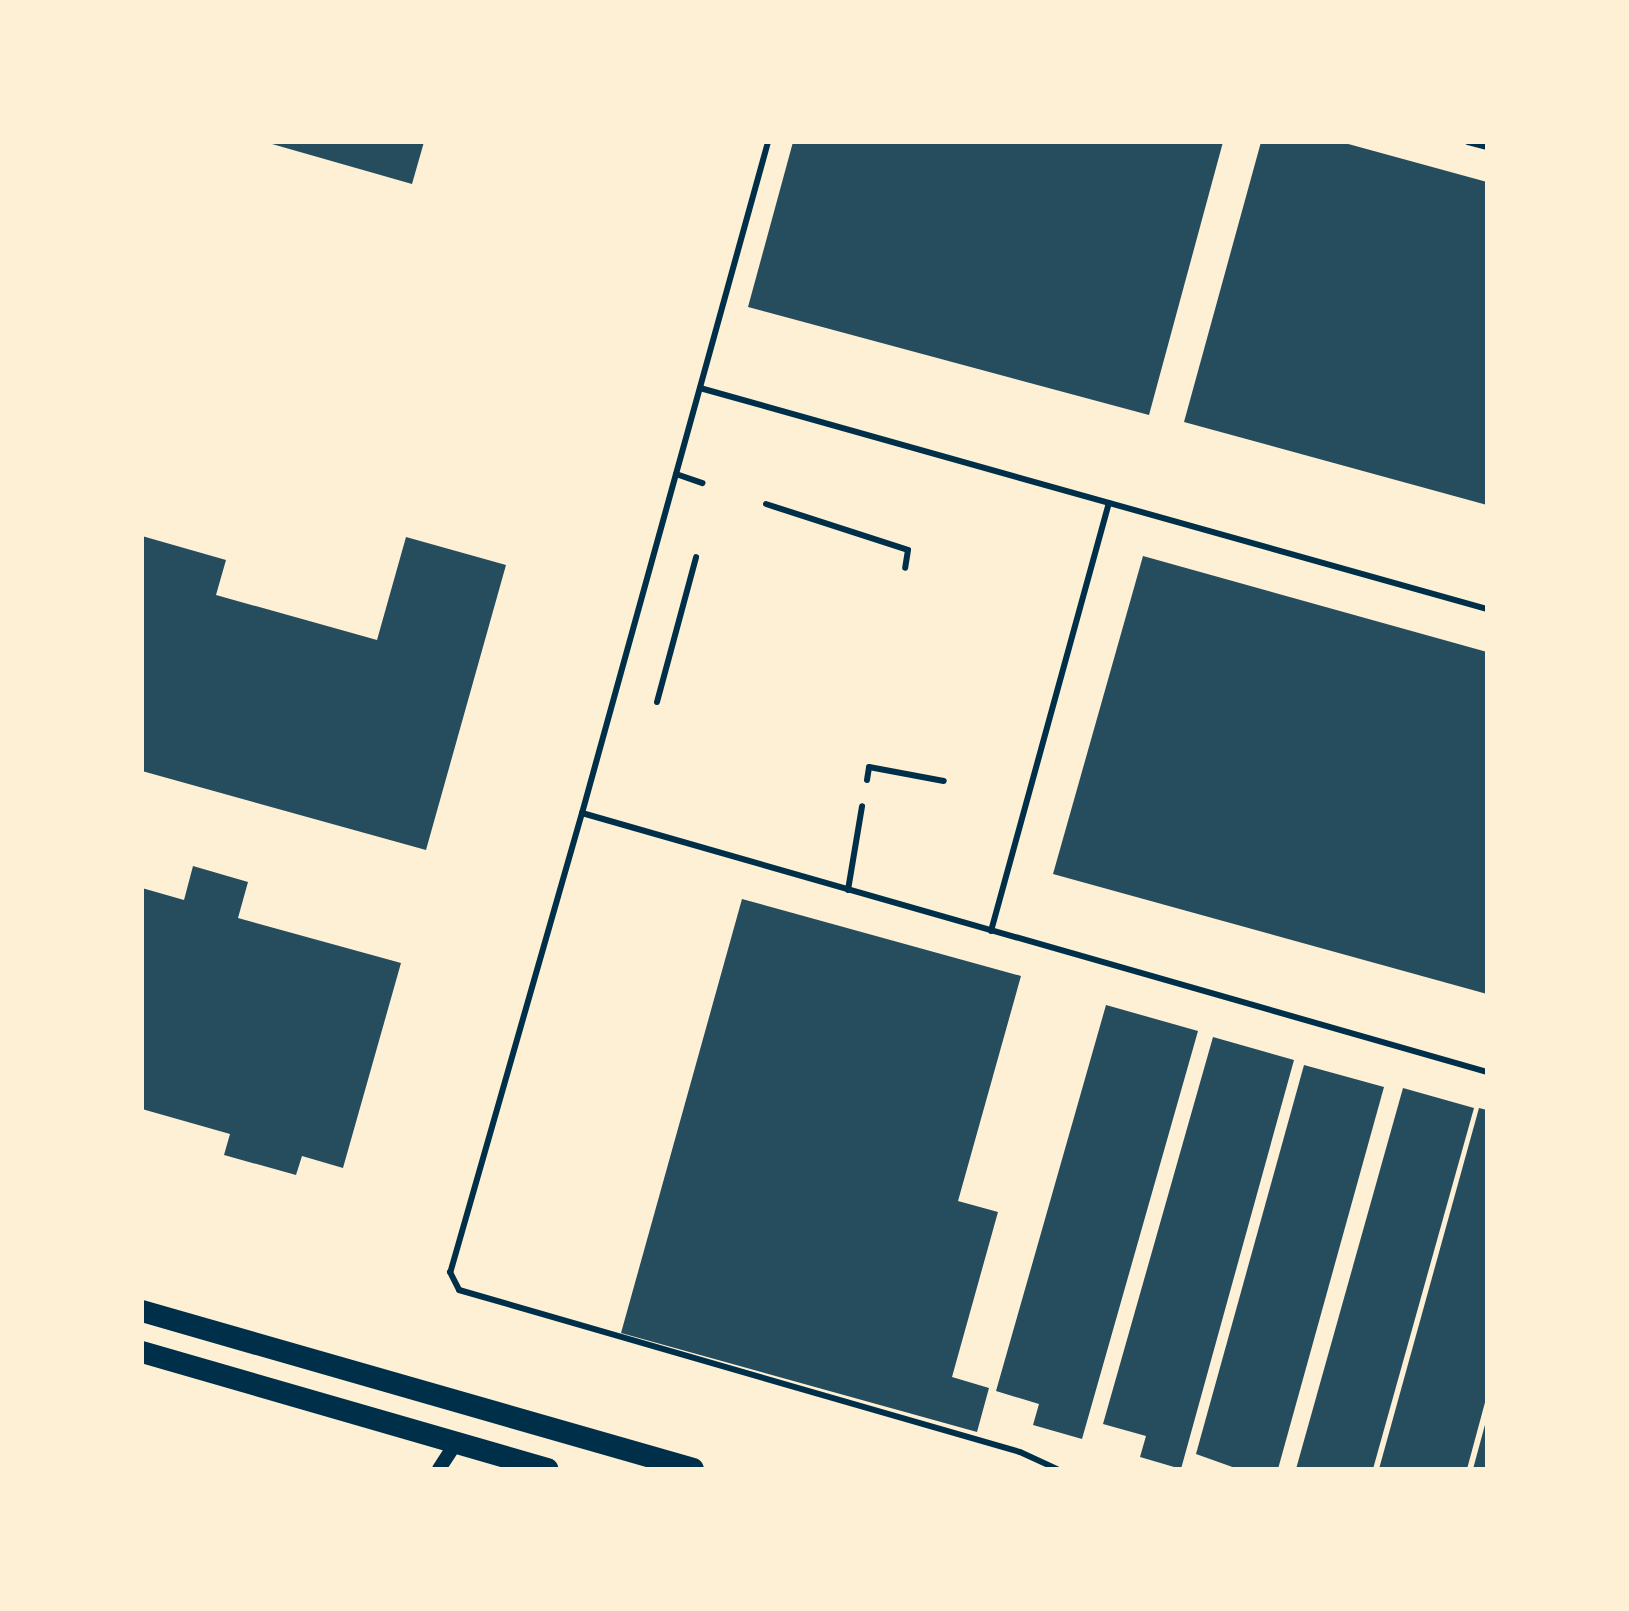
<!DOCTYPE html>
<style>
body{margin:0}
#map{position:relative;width:1629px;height:1611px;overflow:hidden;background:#fdf0d5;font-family:"PT Sans Narrow",sans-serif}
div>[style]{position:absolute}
.building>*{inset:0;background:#264d5e}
.service>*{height:6px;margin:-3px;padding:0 3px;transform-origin:3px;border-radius:3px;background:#003049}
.tertiary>*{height:14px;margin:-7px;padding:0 7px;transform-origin:7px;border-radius:7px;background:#003049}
.trunk>*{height:22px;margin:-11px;padding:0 11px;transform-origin:11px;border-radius:11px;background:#003049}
span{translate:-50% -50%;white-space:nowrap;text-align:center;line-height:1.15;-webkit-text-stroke:7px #fdf0d5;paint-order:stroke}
.frame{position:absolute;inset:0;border:144px solid #fdf0d5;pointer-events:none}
</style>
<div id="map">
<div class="building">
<i style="clip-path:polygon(265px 142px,424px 142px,412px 184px)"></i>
<i style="clip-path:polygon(793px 142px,1223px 142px,1149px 415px,748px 307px)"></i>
<i style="clip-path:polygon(1261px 142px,1341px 142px,1487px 182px,1487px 505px,1184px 422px)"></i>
<i style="clip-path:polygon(142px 536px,226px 560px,216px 595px,377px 640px,406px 537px,506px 565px,426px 850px,142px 771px)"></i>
<i style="clip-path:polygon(1143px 556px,1487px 652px,1487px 994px,1053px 874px)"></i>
<i style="clip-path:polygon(193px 866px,248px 882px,238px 918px,401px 963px,343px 1168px,302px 1156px,296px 1175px,224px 1155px,230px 1134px,142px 1109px,142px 888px,184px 900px)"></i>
<i style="clip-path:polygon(742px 899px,1021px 976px,958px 1201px,998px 1212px,952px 1377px,989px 1388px,977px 1432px,621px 1333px)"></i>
<i style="clip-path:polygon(1106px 1005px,1198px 1031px,1082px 1439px,1033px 1425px,1039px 1404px,996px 1391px)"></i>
<i style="clip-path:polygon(1213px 1037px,1294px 1060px,1181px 1469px,1140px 1457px,1146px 1436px,1103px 1424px)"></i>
<i style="clip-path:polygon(1304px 1065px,1384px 1087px,1278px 1469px,1238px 1469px,1196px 1454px)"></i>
<i style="clip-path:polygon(1403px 1088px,1474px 1108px,1373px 1469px,1296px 1469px)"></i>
<i style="clip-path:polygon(1479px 1108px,1487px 1110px,1487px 1395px,1467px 1469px,1379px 1469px)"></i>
<i style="clip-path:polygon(1486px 1421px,1487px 1469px,1473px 1469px)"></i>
</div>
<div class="service">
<i style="left:768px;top:142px;width:696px;rotate:105.49deg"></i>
<i style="left:582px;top:813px;width:941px;rotate:15.97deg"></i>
<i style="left:1468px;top:142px;width:20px;rotate:15deg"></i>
<i style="left:700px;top:388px;width:817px;rotate:15.69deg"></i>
<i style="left:676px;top:474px;width:28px;rotate:19deg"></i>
<i style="left:766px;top:504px;width:149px;rotate:17.9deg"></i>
<i style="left:908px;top:550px;width:18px;rotate:99deg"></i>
<i style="left:657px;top:702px;width:150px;rotate:-74.9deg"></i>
<i style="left:867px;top:780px;width:13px;rotate:-81deg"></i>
<i style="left:869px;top:767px;width:76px;rotate:10.6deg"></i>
<i style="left:582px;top:813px;width:478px;rotate:106deg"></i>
<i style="left:450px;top:1272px;width:20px;rotate:63deg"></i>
<i style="left:459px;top:1290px;width:584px;rotate:16.11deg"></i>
<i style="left:1020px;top:1452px;width:41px;rotate:24.7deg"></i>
<i style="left:848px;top:890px;width:85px;rotate:-80.5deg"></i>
<i style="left:991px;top:931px;width:444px;rotate:-74.6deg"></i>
</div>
<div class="tertiary">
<i style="left:439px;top:1469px;width:35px;rotate:-57deg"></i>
</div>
<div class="trunk">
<i style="left:142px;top:1311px;width:573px;rotate:16deg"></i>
<i style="left:142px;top:1352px;width:422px;rotate:16.1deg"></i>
</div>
<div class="frame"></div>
</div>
